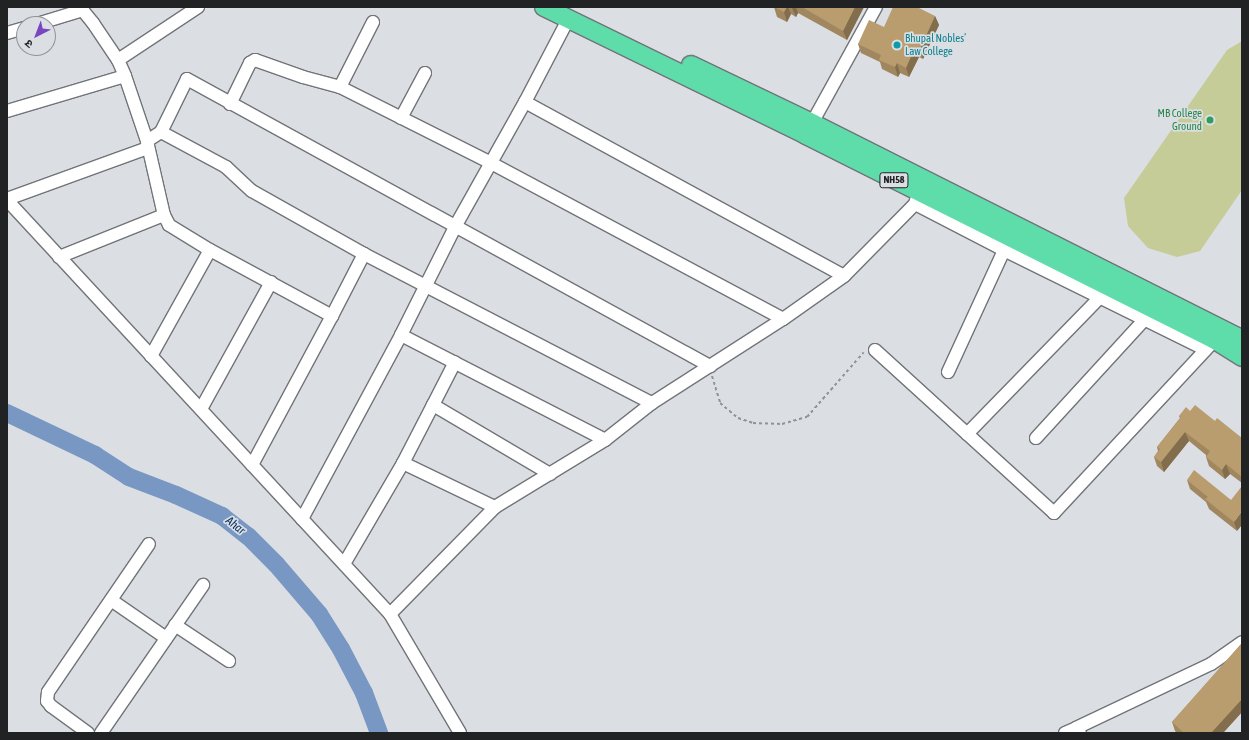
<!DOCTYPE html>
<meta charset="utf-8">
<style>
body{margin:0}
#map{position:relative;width:1249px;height:740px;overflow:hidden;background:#dbdee3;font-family:"Asap Condensed","Noto Sans Devanagari",sans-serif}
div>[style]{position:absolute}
.green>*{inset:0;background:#c5cc97}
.river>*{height:18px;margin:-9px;padding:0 9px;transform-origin:9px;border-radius:9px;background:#7897c2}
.path>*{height:2px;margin-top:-1px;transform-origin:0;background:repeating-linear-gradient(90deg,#909296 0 3px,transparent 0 6px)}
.roads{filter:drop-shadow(1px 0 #717478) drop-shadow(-1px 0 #717478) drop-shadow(0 1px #717478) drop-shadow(0 -1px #717478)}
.minor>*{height:12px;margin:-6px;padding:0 6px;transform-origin:6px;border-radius:6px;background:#fff}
.highway>*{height:18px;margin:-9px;padding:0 9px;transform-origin:9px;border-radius:9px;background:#5eddab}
.wall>*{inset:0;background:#a0875f}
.shaded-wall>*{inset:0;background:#826e4d}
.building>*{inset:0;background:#ba9d6e}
.dots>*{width:11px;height:11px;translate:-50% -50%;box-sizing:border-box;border:2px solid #dbdee3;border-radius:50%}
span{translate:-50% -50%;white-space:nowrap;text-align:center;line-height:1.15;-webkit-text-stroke:3.5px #dbdee3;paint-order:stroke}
.shield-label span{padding:1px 3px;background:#dbdee3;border:1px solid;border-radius:3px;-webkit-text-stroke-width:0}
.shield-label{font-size:10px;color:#202223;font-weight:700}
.culture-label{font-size:11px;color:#0d838f}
.left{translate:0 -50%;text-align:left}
.leisure-label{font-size:11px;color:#27864d}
.right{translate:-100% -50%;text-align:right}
.water-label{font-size:12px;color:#073266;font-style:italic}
.frame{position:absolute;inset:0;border:8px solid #202223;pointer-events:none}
.north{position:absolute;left:16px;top:16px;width:40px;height:40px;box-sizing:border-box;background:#dbdee3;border:1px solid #909396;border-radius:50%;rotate:222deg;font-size:11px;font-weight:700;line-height:16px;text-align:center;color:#202223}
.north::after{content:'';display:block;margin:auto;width:14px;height:18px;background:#7846be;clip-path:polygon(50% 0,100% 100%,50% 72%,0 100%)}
</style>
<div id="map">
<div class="green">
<i style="clip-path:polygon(1242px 41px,1242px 190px,1200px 251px,1177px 257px,1148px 248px,1128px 226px,1124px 198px,1227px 50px)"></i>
</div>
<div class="river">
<i style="left:7px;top:413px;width:98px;rotate:25.5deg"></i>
<i style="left:95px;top:455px;width:40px;rotate:32.9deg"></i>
<i style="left:129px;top:477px;width:50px;rotate:21deg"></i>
<i style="left:176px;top:495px;width:51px;rotate:24.5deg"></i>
<i style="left:222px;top:516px;width:33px;rotate:38deg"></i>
<i style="left:248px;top:536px;width:40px;rotate:45deg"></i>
<i style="left:276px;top:564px;width:66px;rotate:49.3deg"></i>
<i style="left:319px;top:614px;width:41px;rotate:57.8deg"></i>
<i style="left:341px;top:649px;width:50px;rotate:62.4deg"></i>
<i style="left:364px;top:693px;width:43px;rotate:69.4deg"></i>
</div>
<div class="path">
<i style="left:712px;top:376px;width:28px;rotate:73deg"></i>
<i style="left:720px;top:403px;width:23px;rotate:40deg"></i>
<i style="left:738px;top:418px;width:16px;rotate:18deg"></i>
<i style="left:753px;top:423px;width:29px;rotate:2deg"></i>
<i style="left:782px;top:424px;width:26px;rotate:-16deg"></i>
<i style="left:807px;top:417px;width:86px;rotate:-48.8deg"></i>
</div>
<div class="roads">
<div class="minor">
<i style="left:80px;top:7px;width:21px;rotate:51deg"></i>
<i style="left:93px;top:23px;width:45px;rotate:56deg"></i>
<i style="left:118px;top:60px;width:17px;rotate:66deg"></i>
<i style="left:125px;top:76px;width:69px;rotate:71.3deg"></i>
<i style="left:147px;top:141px;width:76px;rotate:77.1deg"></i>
<i style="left:164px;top:215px;width:11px;rotate:63deg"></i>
<i style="left:169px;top:225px;width:48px;rotate:31.4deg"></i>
<i style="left:210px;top:250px;width:139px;rotate:28.4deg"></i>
<i style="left:332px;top:316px;width:70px;rotate:-62.7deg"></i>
<i style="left:364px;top:254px;width:324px;rotate:27.4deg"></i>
<i style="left:373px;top:22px;width:73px;rotate:116.9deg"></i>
<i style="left:340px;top:87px;width:169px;rotate:26.7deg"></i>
<i style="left:491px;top:163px;width:331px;rotate:28.1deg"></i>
<i style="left:37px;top:24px;width:48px;rotate:-16.9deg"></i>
<i style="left:7px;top:33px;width:18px;rotate:-16deg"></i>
<i style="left:118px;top:60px;width:96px;rotate:-33.5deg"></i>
<i style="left:525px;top:102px;width:363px;rotate:28.6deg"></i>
<i style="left:230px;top:104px;width:46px;rotate:-64deg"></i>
<i style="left:250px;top:63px;width:6px;rotate:-31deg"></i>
<i style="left:255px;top:60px;width:51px;rotate:19.5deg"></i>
<i style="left:303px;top:77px;width:38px;rotate:15deg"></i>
<i style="left:7px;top:111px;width:123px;rotate:-16.5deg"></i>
<i style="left:401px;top:118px;width:51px;rotate:-61.9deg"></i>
<i style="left:812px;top:123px;width:132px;rotate:-61.1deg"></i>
<i style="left:161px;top:132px;width:74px;rotate:28.3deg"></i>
<i style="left:226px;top:167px;width:35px;rotate:43deg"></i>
<i style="left:252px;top:191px;width:129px;rotate:29.4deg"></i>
<i style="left:147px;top:141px;width:17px;rotate:-33deg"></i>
<i style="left:161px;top:132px;width:59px;rotate:-63.9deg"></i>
<i style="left:187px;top:79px;width:597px;rotate:28.76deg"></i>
<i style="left:7px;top:199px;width:150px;rotate:-19.9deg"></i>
<i style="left:7px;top:200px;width:564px;rotate:47.23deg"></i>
<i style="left:390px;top:614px;width:150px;rotate:-45.5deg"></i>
<i style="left:495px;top:507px;width:129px;rotate:-31.3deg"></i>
<i style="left:605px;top:440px;width:60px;rotate:-38.2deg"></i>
<i style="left:652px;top:403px;width:156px;rotate:-32.7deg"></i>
<i style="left:783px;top:319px;width:75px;rotate:-35.2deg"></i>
<i style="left:844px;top:276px;width:101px;rotate:-45.4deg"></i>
<i style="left:915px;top:204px;width:11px;rotate:-75deg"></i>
<i style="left:915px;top:204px;width:100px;rotate:27.3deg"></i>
<i style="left:59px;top:257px;width:113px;rotate:-21.8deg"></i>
<i style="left:401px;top:335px;width:229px;rotate:27.2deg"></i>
<i style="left:875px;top:350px;width:242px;rotate:42.3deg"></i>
<i style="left:1054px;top:513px;width:236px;rotate:-47.1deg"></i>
<i style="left:151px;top:356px;width:121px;rotate:-60.9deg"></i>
<i style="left:948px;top:372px;width:134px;rotate:-65.3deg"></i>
<i style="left:1004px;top:250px;width:225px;rotate:26.3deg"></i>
<i style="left:433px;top:405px;width:48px;rotate:-62.9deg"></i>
<i style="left:201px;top:409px;width:145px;rotate:-61.1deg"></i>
<i style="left:967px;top:434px;width:191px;rotate:-45.8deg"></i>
<i style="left:1036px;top:438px;width:161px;rotate:-47.5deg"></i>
<i style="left:403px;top:463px;width:102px;rotate:25.6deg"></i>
<i style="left:252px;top:465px;width:169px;rotate:-61.8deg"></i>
<i style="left:302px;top:519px;width:209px;rotate:-61.7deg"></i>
<i style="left:401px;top:335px;width:123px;rotate:-63.4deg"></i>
<i style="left:456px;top:225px;width:141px;rotate:-60.7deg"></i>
<i style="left:525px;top:102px;width:95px;rotate:-62.4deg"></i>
<i style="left:344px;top:564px;width:117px;rotate:-59.7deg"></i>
<i style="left:403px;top:463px;width:65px;rotate:-62.7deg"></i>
<i style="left:433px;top:405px;width:136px;rotate:30.5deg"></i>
<i style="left:111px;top:600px;width:67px;rotate:34.6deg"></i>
<i style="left:390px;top:614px;width:138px;rotate:59.5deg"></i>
<i style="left:175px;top:625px;width:65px;rotate:33.7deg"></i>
<i style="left:88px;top:733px;width:46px;rotate:-143.9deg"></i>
<i style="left:51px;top:706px;width:6px;rotate:-129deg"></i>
<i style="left:47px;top:701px;width:9px;rotate:-84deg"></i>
<i style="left:48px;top:692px;width:179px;rotate:-55.7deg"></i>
<i style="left:101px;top:733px;width:180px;rotate:-55.4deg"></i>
<i style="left:1065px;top:733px;width:12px;rotate:-24deg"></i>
<i style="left:1080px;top:733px;width:6px;rotate:-129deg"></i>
<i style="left:1076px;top:728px;width:149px;rotate:-25.4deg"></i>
<i style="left:1211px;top:664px;width:38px;rotate:-35deg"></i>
</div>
<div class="highway">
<i style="left:544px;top:7px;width:292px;rotate:26deg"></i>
<i style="left:806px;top:135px;width:457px;rotate:26.6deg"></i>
<i style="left:1215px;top:340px;width:32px;rotate:32deg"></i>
<i style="left:691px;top:65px;width:134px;rotate:25.6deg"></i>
<i style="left:812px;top:123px;width:481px;rotate:26.7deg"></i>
</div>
</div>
<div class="wall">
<i style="clip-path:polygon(774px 7px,864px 7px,847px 40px,798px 13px,796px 17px,791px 14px,787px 22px,777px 17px)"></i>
<i style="clip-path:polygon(935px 16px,939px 25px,923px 59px,919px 57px,909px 77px,900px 73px,898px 77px,882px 69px,880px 62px,861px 53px,858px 44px,884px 27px)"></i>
<i style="clip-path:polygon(1190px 411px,1215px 421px,1242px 438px,1242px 483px,1230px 474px,1225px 479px,1209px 466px,1206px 457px,1206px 455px,1189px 441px,1164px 472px,1157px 466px,1154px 457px,1158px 451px,1157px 447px,1180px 418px,1179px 416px)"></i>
<i style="clip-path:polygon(1187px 480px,1231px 500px,1237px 531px,1209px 509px,1206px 502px,1190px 489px)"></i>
<i style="clip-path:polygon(1242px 643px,1242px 712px,1223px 733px,1177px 733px,1175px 731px,1172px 722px)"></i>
</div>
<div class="shaded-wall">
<i style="clip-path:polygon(787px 7px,788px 7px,791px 14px,787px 22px,784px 12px)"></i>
<i style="clip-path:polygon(793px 7px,796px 7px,798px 13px,796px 17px,792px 8px)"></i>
<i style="clip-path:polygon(855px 7px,864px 7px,847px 40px,843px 31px)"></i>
<i style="clip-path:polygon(935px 16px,939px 25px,923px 59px,920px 49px)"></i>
<i style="clip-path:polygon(915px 47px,919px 57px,909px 77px,906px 68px)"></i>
<i style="clip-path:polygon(897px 63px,900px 73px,898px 77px,895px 67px)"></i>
<i style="clip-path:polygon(1185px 432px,1189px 441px,1164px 472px,1161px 462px)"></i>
<i style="clip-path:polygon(1226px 464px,1230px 474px,1225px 479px,1222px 470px)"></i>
<i style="clip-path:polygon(1242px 511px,1242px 525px,1237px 531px,1234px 522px)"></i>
<i style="clip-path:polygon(1242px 699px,1242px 712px,1223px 733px,1211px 733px)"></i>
</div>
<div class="building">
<i style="clip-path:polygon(774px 7px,787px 7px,784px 12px)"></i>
<i style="clip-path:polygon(802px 7px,855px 7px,843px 31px)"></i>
<i style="clip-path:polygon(893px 7px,917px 7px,935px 16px,920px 49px,915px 47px,906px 68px,897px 63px,895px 67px,879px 60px,881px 55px,858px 44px,869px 20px,884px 27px)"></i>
<i style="clip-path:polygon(1195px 405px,1215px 421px,1217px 418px,1242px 438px,1242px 477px,1226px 464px,1222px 470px,1206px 457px,1210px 451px,1185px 432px,1161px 462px,1154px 457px,1160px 449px,1157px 447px,1181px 417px,1179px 416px,1186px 407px,1190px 411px)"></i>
<i style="clip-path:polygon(1194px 470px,1231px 500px,1242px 486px,1242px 511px,1234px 522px,1205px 499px,1208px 497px,1187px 480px)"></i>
<i style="clip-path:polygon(1242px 643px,1242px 699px,1211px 733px,1184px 733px,1172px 722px)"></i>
</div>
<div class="dots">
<i style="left:897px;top:45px;background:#0f9aa8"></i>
<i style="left:1210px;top:120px;background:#2e9e5b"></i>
</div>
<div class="shield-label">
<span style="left:894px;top:180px">NH58</span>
</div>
<div class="culture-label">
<span class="left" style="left:905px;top:45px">Bhupal Nobles’<br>Law College</span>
</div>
<div class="leisure-label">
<span class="right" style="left:1202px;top:120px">MB College<br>Ground</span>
</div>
<div class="water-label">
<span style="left:235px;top:526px;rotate:38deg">Ahar</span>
</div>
<div class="frame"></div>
<div class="north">उ</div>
</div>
